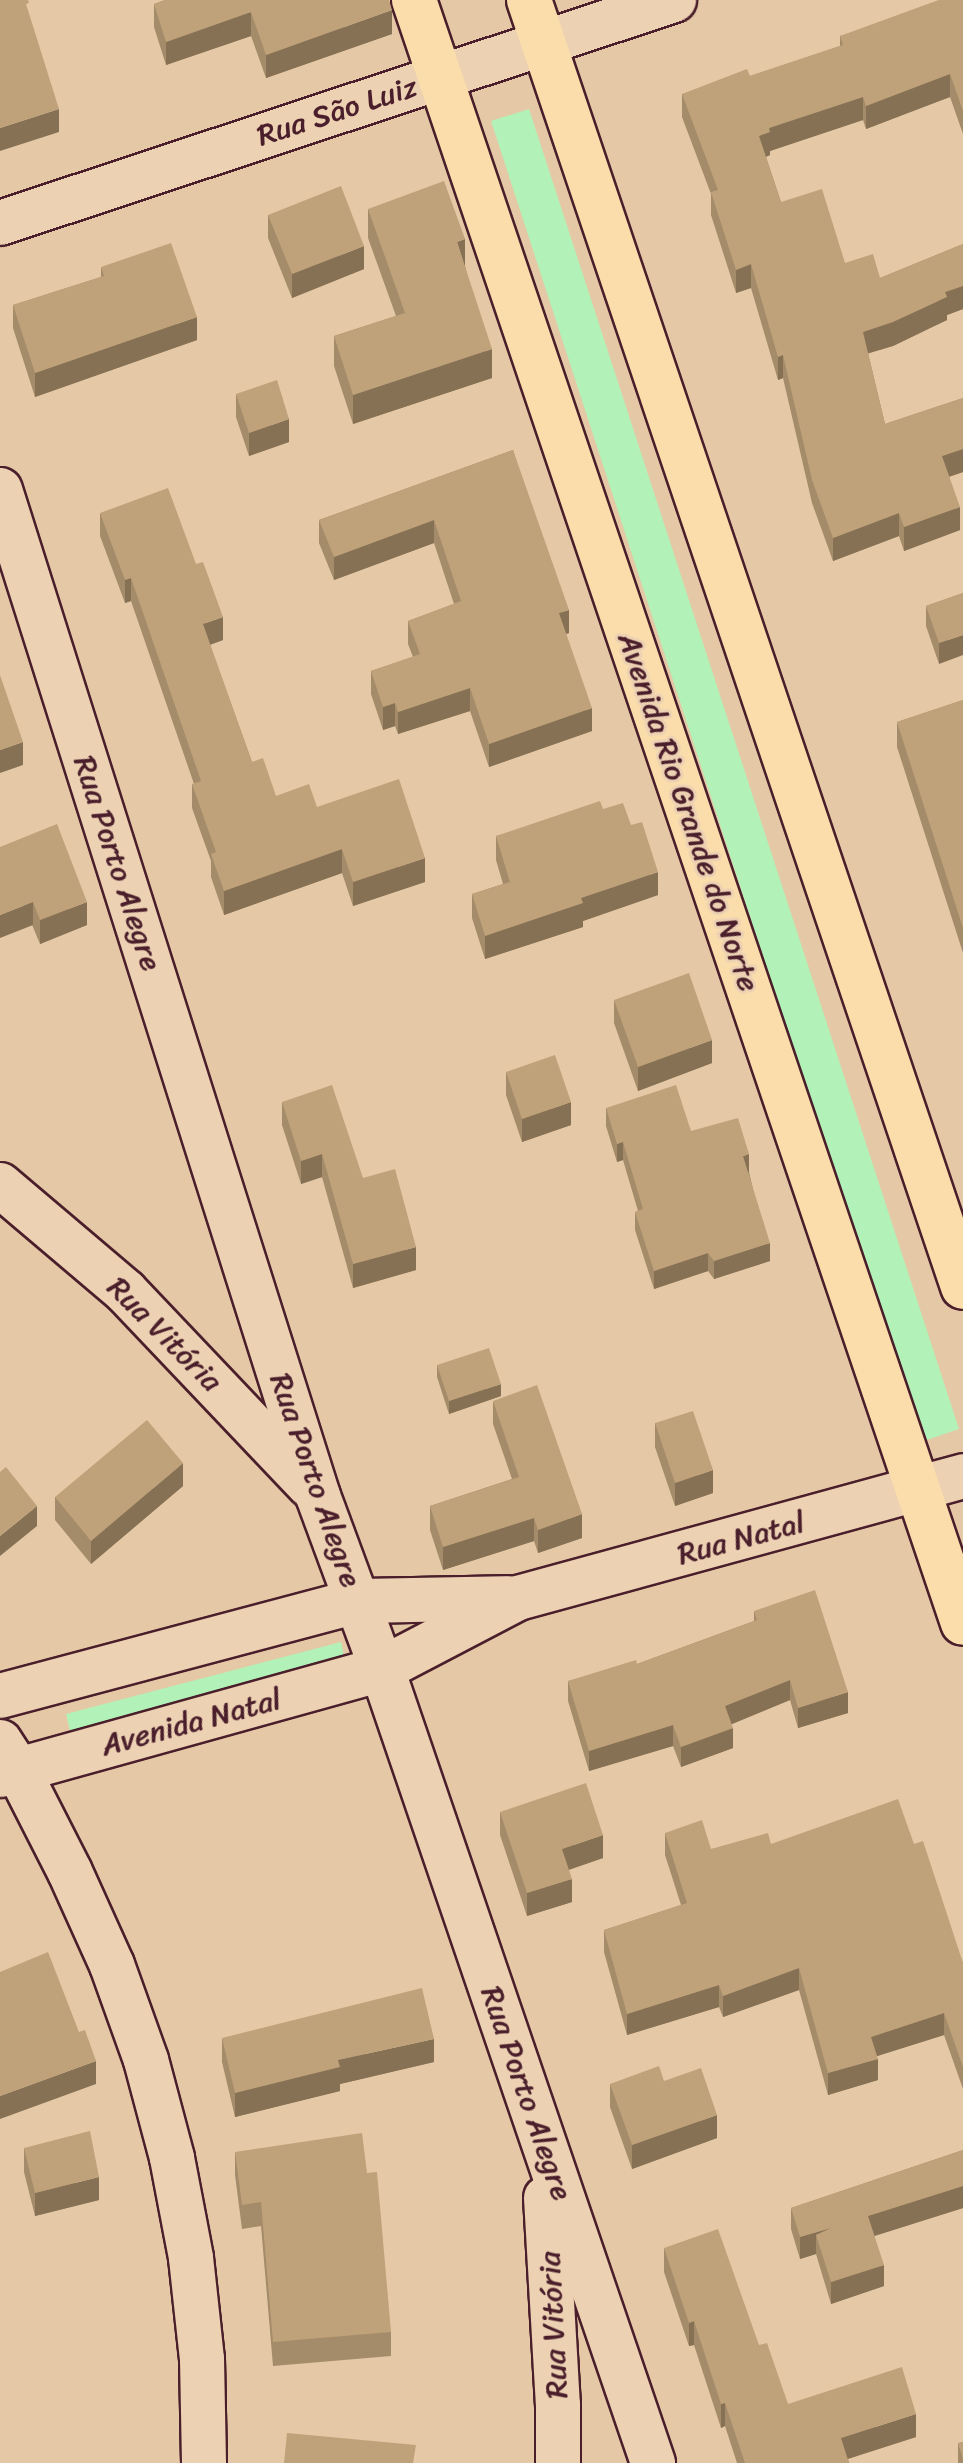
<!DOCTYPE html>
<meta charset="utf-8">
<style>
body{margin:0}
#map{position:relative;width:963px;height:2463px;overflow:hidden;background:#e5c9a6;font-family:Sriracha,sans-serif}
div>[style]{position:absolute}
.green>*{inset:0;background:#b2f1b7}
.roads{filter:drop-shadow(2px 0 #4a1f2b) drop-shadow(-2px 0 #4a1f2b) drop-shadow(0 2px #4a1f2b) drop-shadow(0 -2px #4a1f2b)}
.minor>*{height:44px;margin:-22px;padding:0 22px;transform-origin:22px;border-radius:22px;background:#edd1b3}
.major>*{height:44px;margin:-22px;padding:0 22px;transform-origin:22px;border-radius:22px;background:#faddab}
.wall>*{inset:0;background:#a48b69}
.shaded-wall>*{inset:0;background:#867155}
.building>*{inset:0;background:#bfa27a}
span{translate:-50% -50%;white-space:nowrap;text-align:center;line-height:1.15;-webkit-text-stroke:6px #edd1b3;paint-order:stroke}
.street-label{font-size:30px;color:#4a1f2b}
</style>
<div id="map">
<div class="green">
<i style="clip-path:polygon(529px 109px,959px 1429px,921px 1442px,491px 121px)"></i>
<i style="clip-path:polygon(341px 1642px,346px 1667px,73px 1743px,66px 1714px)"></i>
</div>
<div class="roads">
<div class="minor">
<i style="left:0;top:223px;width:710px;rotate:-18.31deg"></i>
<i style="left:0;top:490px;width:1055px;rotate:72.46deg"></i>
<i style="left:318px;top:1496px;width:184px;rotate:69.7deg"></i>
<i style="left:382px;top:1669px;width:839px;rotate:71.15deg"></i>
<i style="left:0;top:1185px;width:165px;rotate:40.3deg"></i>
<i style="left:126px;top:1292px;width:266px;rotate:46.5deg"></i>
<i style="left:0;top:1696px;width:369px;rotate:-14.9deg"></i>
<i style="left:357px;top:1601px;width:151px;rotate:-1.1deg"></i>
<i style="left:0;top:1742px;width:33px;rotate:57deg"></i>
<i style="left:18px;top:1770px;width:114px;rotate:63deg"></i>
<i style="left:70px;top:1872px;width:102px;rotate:65.7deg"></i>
<i style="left:112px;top:1965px;width:101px;rotate:70.3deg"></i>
<i style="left:146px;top:2060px;width:101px;rotate:75.1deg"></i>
<i style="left:172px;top:2158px;width:102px;rotate:79.2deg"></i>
<i style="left:191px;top:2258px;width:102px;rotate:83.8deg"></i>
<i style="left:202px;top:2359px;width:104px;rotate:88.9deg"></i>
<i style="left:0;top:1775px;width:396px;rotate:-15.5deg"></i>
<i style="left:382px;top:1669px;width:153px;rotate:-27.6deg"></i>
<i style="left:518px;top:1598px;width:461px;rotate:-15.3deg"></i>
<i style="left:546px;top:2198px;width:207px;rotate:86.7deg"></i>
<i style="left:558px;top:2405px;width:58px;rotate:90deg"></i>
</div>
<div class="major">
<i style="left:414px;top:0;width:1713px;rotate:71.31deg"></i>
<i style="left:529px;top:0;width:1358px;rotate:71.36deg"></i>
</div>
</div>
<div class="wall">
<i style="clip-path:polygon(165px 0,392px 34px,266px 78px,251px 36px,166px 65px,154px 27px,154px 4px)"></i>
<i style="clip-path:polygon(963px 0,963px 134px,950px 97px,866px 129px,863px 120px,770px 151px,770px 155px,766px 157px,781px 202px,845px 263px,880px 278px,963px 244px,963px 309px,947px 315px,947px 320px,893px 346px,868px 353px,885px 424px,963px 398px,963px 472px,949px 477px,960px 530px,904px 551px,899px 536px,833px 561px,812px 503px,783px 378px,778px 380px,751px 288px,736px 293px,711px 215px,711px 194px,682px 117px,682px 94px,750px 76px,840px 46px,840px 36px)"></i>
<i style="clip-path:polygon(368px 209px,465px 266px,492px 378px,353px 424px,334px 366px,334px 336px,396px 316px,368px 238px)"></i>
<i style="clip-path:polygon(268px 215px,364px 269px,292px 298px,268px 238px)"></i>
<i style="clip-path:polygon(101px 267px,197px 340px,35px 397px,13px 328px,13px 305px,101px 277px)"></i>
<i style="clip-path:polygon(236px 394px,289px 442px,249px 456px,236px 417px)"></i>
<i style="clip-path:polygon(513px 450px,569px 633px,566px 634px,592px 731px,489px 767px,470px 711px,398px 734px,395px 726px,383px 730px,371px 694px,371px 671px,413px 657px,408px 644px,408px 621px,454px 604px,434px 543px,334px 580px,319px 543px,319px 520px)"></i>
<i style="clip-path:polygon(100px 513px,223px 640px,210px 645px,252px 762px,276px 796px,425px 882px,353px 906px,342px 873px,224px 915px,211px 877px,211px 861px,192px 808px,192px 784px,194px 784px,131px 601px,125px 603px,100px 536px)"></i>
<i style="clip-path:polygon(963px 593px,939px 664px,926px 626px,926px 606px)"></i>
<i style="clip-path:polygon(963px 700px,963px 953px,897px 747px,897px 722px)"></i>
<i style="clip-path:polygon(603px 809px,631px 825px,658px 895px,583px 921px,583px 927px,485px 959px,472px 918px,472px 894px,503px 884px,496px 860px,496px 836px)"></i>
<i style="clip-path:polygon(0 847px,87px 925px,40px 944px)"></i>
<i style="clip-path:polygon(614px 1000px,712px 1063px,638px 1091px,614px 1023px)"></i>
<i style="clip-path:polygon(506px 1072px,571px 1125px,522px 1142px,506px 1095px)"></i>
<i style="clip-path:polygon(282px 1102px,363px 1178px,416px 1270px,353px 1288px,322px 1177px,301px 1184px,282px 1125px)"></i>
<i style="clip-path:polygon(606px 1108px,691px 1131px,749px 1172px,770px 1261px,714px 1279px,708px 1271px,654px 1289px,635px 1230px,635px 1212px,638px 1211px,623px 1160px,617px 1162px,606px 1126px)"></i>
<i style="clip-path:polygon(437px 1365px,501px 1396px,449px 1414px,437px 1377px)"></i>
<i style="clip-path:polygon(493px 1401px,582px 1538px,538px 1553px,534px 1541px,443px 1570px,430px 1530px,430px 1506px,512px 1479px,493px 1424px)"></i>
<i style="clip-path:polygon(655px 1423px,713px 1493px,675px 1506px,655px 1447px)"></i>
<i style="clip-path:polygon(183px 1486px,91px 1564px,55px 1520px,55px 1497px)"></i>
<i style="clip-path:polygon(754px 1611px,848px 1713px,798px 1728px,790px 1700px,731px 1724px,733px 1748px,681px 1767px,673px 1746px,589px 1771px,568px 1701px,568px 1681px,637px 1664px,754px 1621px)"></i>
<i style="clip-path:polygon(500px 1812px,603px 1858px,569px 1870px,572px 1902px,527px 1916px,500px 1835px)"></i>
<i style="clip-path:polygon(665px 1833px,711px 1849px,771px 1844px,914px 1844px,963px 1963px,963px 2089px,944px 2035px,877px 2056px,878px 2080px,828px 2095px,799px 1990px,723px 2017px,719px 2007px,627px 2035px,604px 1952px,604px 1930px,681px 1905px,665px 1855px)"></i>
<i style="clip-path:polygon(222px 2038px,434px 2062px,340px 2084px,340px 2091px,235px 2117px,222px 2062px)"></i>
<i style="clip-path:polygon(664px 2081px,717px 2138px,632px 2169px,610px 2107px,610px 2084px)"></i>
<i style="clip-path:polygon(24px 2148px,99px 2200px,35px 2216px,24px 2172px)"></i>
<i style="clip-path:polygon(963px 2150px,963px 2208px,874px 2236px,884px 2286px,831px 2304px,816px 2254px,800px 2259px,791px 2229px,791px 2208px)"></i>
<i style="clip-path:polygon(235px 2152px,391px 2332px,391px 2356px,273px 2366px,261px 2226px,242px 2229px,235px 2175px)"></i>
<i style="clip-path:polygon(664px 2248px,759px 2345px,788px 2404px,916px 2437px,848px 2459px,849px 2463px,737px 2463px,725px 2426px,721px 2428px,694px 2345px,689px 2346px,664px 2272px)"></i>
<i style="clip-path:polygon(963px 2442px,963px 2463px,958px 2463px,958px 2443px)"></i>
</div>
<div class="shaded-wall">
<i style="clip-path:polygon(392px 10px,392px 34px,266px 78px,266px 55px)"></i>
<i style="clip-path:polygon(251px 12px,251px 36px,166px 65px,166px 42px)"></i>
<i style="clip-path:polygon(950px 74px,950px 97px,866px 129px,866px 106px)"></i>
<i style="clip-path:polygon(863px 97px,863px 120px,770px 151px,770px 155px,759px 160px,759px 136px,769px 128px)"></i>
<i style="clip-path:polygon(59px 109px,59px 132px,0 151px,0 128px)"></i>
<i style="clip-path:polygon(465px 239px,465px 268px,457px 242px)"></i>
<i style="clip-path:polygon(364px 246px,364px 269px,292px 298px,292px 274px)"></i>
<i style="clip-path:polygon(751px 264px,751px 288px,736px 293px,736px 270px)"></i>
<i style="clip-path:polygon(963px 286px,963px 309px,947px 315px,947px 320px,893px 346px,863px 355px,863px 332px,945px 292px)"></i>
<i style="clip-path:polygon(197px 317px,197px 340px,35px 397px,35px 373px)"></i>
<i style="clip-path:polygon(492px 349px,492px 378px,353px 424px,353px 395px)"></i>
<i style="clip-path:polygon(783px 355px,783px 378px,778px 380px,778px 357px)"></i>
<i style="clip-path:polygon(289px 419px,289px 442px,249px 456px,249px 433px)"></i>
<i style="clip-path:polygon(963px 449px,963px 472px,942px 479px,942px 456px)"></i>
<i style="clip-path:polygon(960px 507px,960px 530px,904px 551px,904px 527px)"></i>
<i style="clip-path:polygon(899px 513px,899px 536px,833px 561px,833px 538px)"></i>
<i style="clip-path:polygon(434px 520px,434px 543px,334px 580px,334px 557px)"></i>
<i style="clip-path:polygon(131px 578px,131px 601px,125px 603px,125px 580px)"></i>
<i style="clip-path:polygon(569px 610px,569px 633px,559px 636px,559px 613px)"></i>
<i style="clip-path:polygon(223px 617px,223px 640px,203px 647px,203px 624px)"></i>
<i style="clip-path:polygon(963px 635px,963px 655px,939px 664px,939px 643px)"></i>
<i style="clip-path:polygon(470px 688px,470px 711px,398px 734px,398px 712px)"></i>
<i style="clip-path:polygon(395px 703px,395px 726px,383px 730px,383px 707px)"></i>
<i style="clip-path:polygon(592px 708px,592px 731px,489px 767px,489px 744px)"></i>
<i style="clip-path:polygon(23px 742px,23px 765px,0 773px,0 750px)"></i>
<i style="clip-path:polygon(342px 849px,342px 873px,224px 915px,224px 891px)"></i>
<i style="clip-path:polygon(425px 858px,425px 882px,353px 906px,353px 882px)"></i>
<i style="clip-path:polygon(658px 872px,658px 895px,583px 921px,583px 927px,485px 959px,485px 936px,581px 898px)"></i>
<i style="clip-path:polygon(33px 902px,33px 925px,0 938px,0 915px)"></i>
<i style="clip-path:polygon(87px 902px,87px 925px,40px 944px,40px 920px)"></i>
<i style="clip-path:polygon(712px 1040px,712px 1063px,638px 1091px,638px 1067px)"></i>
<i style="clip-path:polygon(571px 1102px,571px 1125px,522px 1142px,522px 1119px)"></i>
<i style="clip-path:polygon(623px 1142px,623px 1160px,617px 1162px,617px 1144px)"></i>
<i style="clip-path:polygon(322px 1154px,322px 1177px,301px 1184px,301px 1161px)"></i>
<i style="clip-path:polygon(749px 1154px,749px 1172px,743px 1174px,743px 1156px)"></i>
<i style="clip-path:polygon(770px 1243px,770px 1261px,714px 1279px,714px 1261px)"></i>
<i style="clip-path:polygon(416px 1247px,416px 1270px,353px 1288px,353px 1264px)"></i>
<i style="clip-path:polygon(708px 1253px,708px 1271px,654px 1289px,654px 1271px)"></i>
<i style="clip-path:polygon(501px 1384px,501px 1396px,449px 1414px,449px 1401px)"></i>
<i style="clip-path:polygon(183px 1463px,183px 1486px,91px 1564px,91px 1541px)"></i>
<i style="clip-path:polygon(713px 1470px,713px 1493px,675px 1506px,675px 1483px)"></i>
<i style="clip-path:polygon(37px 1506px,37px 1526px,0 1556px,0 1536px)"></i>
<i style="clip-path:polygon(582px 1514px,582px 1538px,538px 1553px,538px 1530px)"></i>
<i style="clip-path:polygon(534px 1518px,534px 1541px,443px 1570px,443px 1547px)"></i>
<i style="clip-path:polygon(790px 1680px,790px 1700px,725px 1727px,725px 1706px)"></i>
<i style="clip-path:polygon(848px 1692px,848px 1713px,798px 1728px,798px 1708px)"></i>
<i style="clip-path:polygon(673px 1725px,673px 1746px,589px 1771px,589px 1751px)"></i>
<i style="clip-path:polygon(733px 1728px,733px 1748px,681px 1767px,681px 1747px)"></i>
<i style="clip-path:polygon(603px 1835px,603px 1858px,562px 1872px,562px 1849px)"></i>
<i style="clip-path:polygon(572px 1879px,572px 1902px,527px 1916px,527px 1893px)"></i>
<i style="clip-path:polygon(799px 1968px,799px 1990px,723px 2017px,723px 1996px)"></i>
<i style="clip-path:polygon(719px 1985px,719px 2007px,627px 2035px,627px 2014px)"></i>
<i style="clip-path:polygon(944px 2013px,944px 2035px,871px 2058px,871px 2037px)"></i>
<i style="clip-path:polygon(434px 2039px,434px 2062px,340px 2084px,340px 2091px,235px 2117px,235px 2093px,338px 2060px)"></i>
<i style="clip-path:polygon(878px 2059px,878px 2080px,828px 2095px,828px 2073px)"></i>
<i style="clip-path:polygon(96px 2061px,96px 2084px,0 2119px,0 2096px)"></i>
<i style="clip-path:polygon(717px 2115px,717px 2138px,632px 2169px,632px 2145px)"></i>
<i style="clip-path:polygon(99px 2177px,99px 2200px,35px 2216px,35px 2193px)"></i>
<i style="clip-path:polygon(963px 2186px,963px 2208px,868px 2238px,868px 2216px)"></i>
<i style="clip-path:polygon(831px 2228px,816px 2235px,816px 2254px,800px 2259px,800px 2237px)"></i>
<i style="clip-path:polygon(884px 2265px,884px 2286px,831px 2304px,831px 2282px)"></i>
<i style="clip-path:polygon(694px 2321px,694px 2345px,689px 2346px,689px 2323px)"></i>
<i style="clip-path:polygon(725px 2403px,725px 2426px,721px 2428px,721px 2404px)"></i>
<i style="clip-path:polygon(916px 2414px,916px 2437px,841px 2461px,841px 2438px)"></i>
</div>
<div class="building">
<i style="clip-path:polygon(0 0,28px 0,29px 3px,26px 4px,59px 109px,0 128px)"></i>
<i style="clip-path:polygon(165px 0,389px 0,392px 10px,266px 55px,251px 12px,166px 42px,154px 4px)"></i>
<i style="clip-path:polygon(939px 0,963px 0,963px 111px,950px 74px,866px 106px,863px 97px,769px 128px,770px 132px,759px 136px,781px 202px,822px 189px,845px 263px,873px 254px,880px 278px,963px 244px,963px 286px,945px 292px,947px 297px,893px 322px,863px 332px,885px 424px,963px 398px,963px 449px,942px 456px,960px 507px,904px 527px,899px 513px,833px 538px,812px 480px,783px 355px,778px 357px,751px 264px,736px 270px,711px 192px,718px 190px,682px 94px,747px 69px,750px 76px,843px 45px,840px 36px)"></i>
<i style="clip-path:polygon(444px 181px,465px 239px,457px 242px,492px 349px,353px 395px,334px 336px,405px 313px,368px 209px)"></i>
<i style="clip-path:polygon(341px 186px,364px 246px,292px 274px,268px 215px)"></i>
<i style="clip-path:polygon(171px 243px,197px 317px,35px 373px,13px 305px,104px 276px,101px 267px)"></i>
<i style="clip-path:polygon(277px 380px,289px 419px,249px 433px,236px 394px)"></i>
<i style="clip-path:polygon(513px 450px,569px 610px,559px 613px,592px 708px,489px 744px,470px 688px,398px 712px,395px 703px,383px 707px,371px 671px,420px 654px,408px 621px,461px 601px,434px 520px,334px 557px,319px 520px)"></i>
<i style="clip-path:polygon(168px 488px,196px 564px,203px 562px,223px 617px,203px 624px,252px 762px,263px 758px,276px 796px,309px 784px,317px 807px,399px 779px,425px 858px,353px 882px,342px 849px,224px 891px,211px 854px,216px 852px,192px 784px,201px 781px,131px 578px,125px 580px,100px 513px)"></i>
<i style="clip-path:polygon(963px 593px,963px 635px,939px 643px,926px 606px)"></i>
<i style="clip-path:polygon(0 675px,23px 742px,0 750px)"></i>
<i style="clip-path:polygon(963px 700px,963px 928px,897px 722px)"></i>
<i style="clip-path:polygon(600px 801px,603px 809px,623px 803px,631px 825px,642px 822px,658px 872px,581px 898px,583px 903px,485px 936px,472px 894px,510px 882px,496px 836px)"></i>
<i style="clip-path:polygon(57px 824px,87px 902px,40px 920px,33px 902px,0 915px,0 847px)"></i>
<i style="clip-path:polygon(689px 973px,712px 1040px,638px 1067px,614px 1000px)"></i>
<i style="clip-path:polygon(555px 1055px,571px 1102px,522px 1119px,506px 1072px)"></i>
<i style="clip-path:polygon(332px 1085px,363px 1178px,395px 1169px,416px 1247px,353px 1264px,322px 1154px,301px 1161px,282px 1102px)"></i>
<i style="clip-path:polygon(676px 1085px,691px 1131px,738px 1118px,749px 1154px,743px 1156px,770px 1243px,714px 1261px,708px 1253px,654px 1271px,635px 1212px,643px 1209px,623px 1142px,617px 1144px,606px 1108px)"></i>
<i style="clip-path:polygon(489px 1348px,501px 1384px,449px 1401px,437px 1365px)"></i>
<i style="clip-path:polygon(537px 1385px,582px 1514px,538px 1530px,534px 1518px,443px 1547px,430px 1506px,519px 1477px,493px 1401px)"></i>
<i style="clip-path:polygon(693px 1411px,713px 1470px,675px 1483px,655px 1423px)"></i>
<i style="clip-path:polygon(147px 1420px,183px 1463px,91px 1541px,55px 1497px)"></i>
<i style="clip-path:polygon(6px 1467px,37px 1506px,0 1536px,0 1472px)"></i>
<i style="clip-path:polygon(815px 1590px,848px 1692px,798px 1708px,790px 1680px,725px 1706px,733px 1728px,681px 1747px,673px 1725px,589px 1751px,568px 1681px,636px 1660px,637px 1664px,757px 1620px,754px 1611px)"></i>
<i style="clip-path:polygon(586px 1783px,603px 1835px,562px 1849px,572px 1879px,527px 1893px,500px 1812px)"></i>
<i style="clip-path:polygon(898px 1799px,914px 1844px,923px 1841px,963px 1963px,963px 2067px,944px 2013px,871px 2037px,878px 2059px,828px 2073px,799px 1968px,723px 1996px,719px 1985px,627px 2014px,604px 1930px,687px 1903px,665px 1833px,702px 1820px,711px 1849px,768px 1833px,771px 1844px)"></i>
<i style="clip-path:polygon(48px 1952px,79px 2032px,85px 2030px,96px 2061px,0 2096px,0 1972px)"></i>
<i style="clip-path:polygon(422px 1988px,434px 2039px,338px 2060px,340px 2067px,235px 2093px,222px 2038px)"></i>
<i style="clip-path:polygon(659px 2066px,664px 2081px,701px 2068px,717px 2115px,632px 2145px,610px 2084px)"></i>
<i style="clip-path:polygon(90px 2131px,99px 2177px,35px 2193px,24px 2148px)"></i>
<i style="clip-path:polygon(362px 2133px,367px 2173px,377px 2172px,391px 2332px,273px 2342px,261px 2202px,242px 2205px,235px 2152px)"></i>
<i style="clip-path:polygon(963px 2150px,963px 2186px,868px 2216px,884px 2265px,831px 2282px,816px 2235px,831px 2228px,800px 2237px,791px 2208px)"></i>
<i style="clip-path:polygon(718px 2229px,759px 2345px,767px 2343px,788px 2404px,902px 2367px,916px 2414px,841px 2438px,849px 2463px,745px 2463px,725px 2403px,721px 2404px,694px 2321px,689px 2323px,664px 2248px)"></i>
<i style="clip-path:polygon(287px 2433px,416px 2445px,413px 2463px,284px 2463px)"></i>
<i style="clip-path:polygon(963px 2442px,963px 2459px,958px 2443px)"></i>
</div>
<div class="street-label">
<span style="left:337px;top:111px;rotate:-18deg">Rua São Luiz</span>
<span style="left:689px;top:812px;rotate:71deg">Avenida Rio Grande do Norte</span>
<span style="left:118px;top:863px;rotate:72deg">Rua Porto Alegre</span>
<span style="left:165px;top:1334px;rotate:45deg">Rua Vitória</span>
<span style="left:316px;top:1480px;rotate:71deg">Rua Porto Alegre</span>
<span style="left:741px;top:1538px;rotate:-15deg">Rua Natal</span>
<span style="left:191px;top:1722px;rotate:-15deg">Avenida Natal</span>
<span style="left:527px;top:2093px;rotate:71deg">Rua Porto Alegre</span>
<span style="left:553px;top:2325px;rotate:-93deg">Rua Vitória</span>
</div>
</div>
